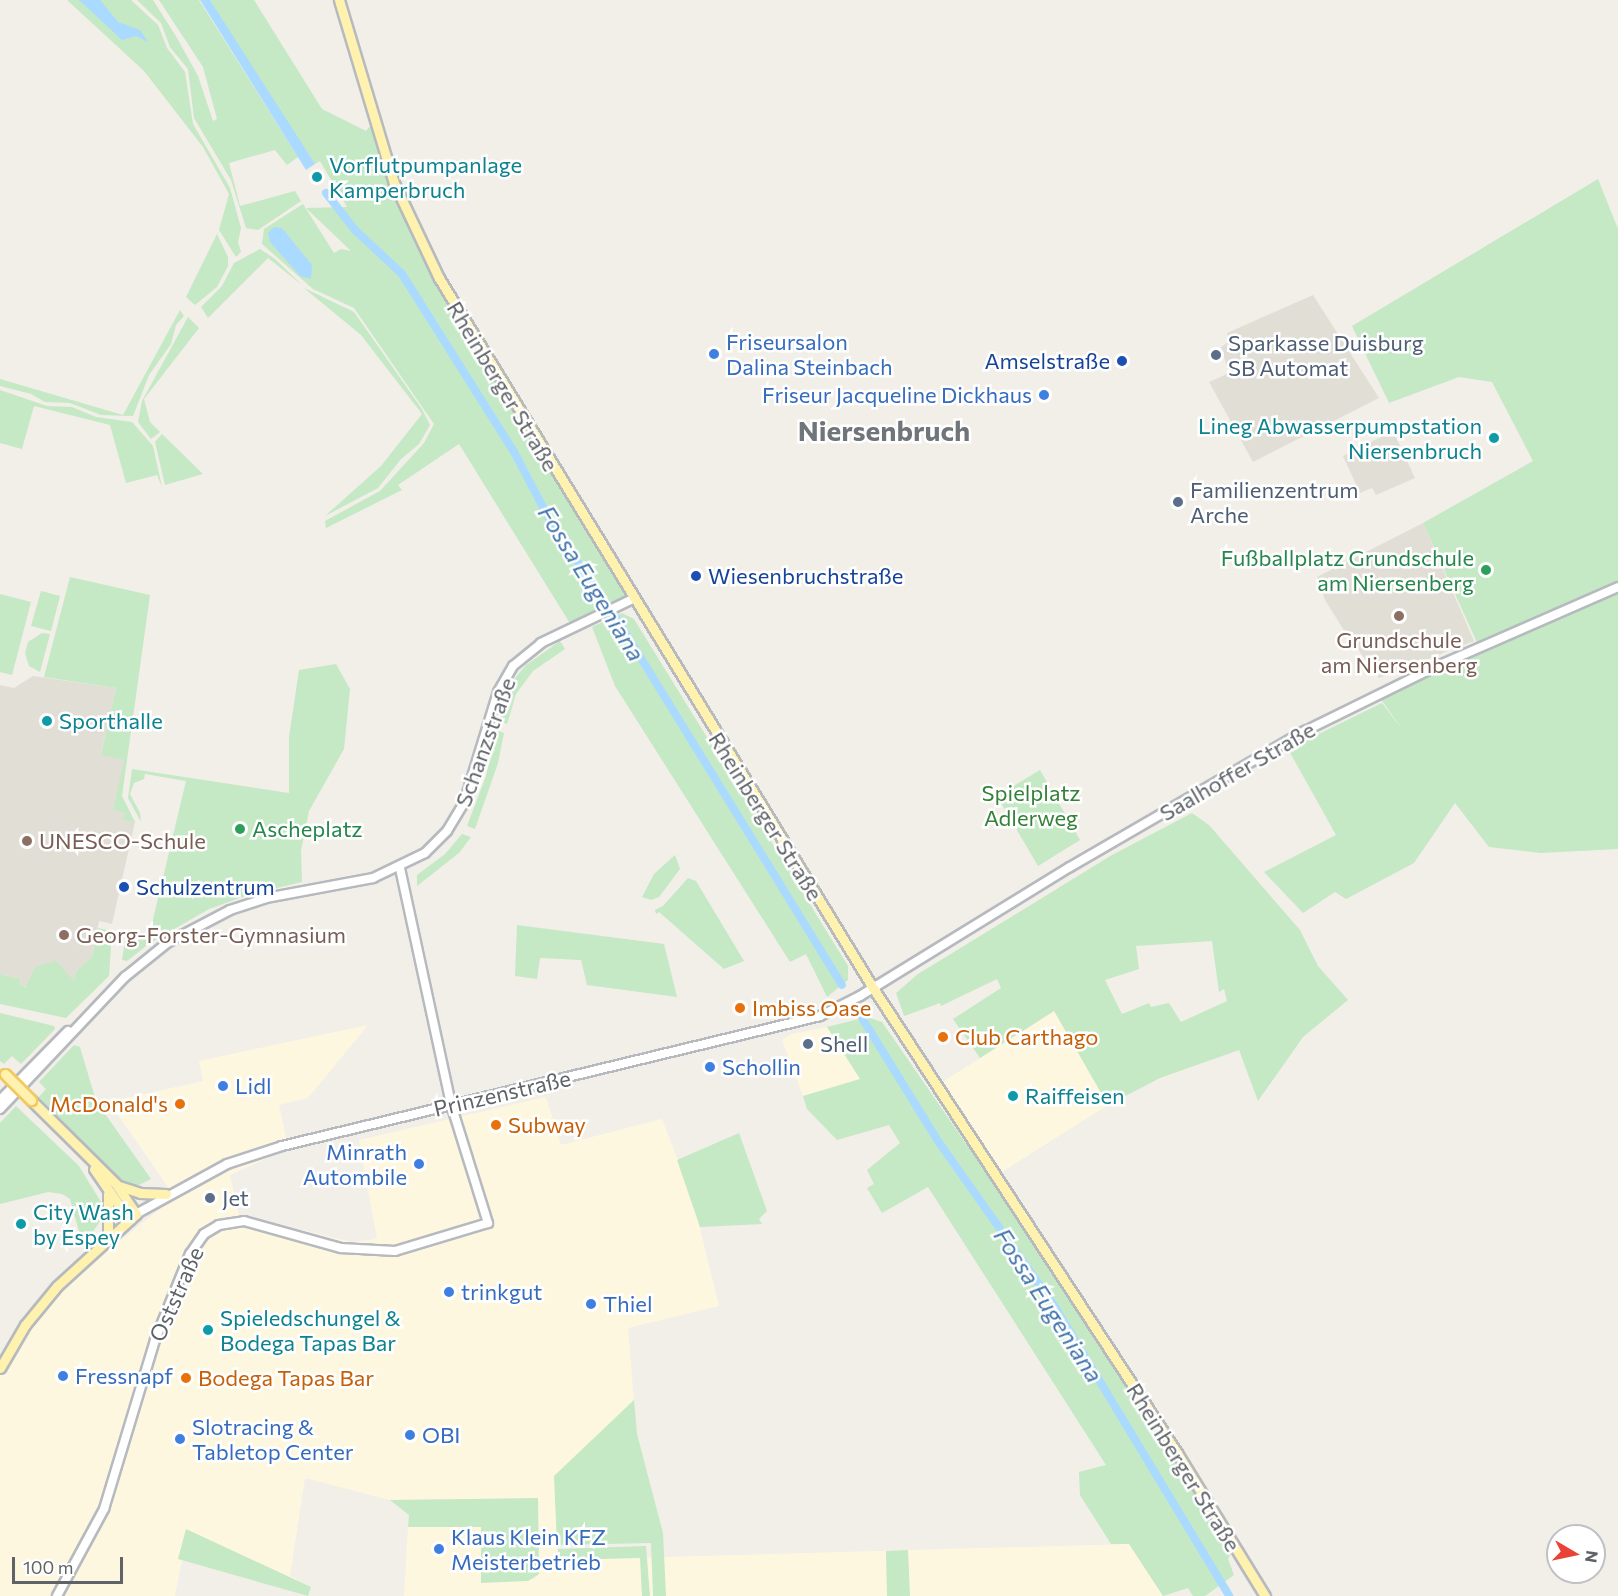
<!DOCTYPE html>
<meta charset="utf-8">
<style>
body{margin:0}
#map{position:relative;width:1618px;height:1596px;overflow:hidden;background:#f1efe8;font-family:Commissioner,sans-serif}
div>[style]{position:absolute}
.commercial>*{inset:0;background:#fef7e0}
.education>*{inset:0;background:#e1ded6}
.green>*{inset:0;background:#c5e8c5}
.water>*{inset:0;background:#aadaff}
.canal>*{height:8px;margin:-4px;padding:0 4px;transform-origin:4px;border-radius:4px;background:#aadaff}
.roads{filter:drop-shadow(2px 0 #b6babf) drop-shadow(-2px 0 #b6babf) drop-shadow(0 2px #b6babf) drop-shadow(0 -2px #b6babf)}
.secondary>*{height:8px;margin:-4px;padding:0 4px;transform-origin:4px;border-radius:4px;background:#fff}
.primary>*{height:9px;margin:-4.5px;padding:0 4.5px;transform-origin:4.5px;border-radius:4.5px;background:#fff2af}
.bridges{filter:drop-shadow(2px 0 #f2c960) drop-shadow(-2px 0 #f2c960) drop-shadow(0 2px #f2c960) drop-shadow(0 -2px #f2c960)}
.primary-bridge>*{height:9px;margin:-4.5px;padding:0 4.5px;transform-origin:4.5px;border-radius:4.5px;background:#fff2af}
.dots>*{width:16px;height:16px;translate:-50% -50%;box-sizing:border-box;border:3px solid #fff;border-radius:50%}
span{translate:-50% -50%;white-space:nowrap;text-align:center;line-height:1.15;-webkit-text-stroke:5px #fff;paint-order:stroke}
.culture-label{font-size:22px;color:#0d838f}
.left{translate:0 -50%;text-align:left}
.right{translate:-100% -50%;text-align:right}
.shop-label{font-size:22px;color:#366cbe}
.service-label{font-size:22px;color:#4e5e75}
.transit-label{font-size:22px;color:#164399}
.street-label{font-size:22px;color:#5f6368}
.leisure-label{font-size:22px;color:#27864d}
.education-label{font-size:22px;color:#785e54}
.park-label{font-size:22px;color:#348238}
.food-label{font-size:22px;color:#c56008}
.water-label{font-size:24px;color:#4174aa;font-style:italic}
.district-label{font-size:28px;color:#70757a;font-weight:700}
.north{position:absolute;left:1546px;top:1524px;width:60px;height:60px;box-sizing:border-box;background:#fff;border:2px solid #bfc1c3;border-radius:50%;rotate:99deg;font-size:16px;font-weight:700;line-height:24px;text-align:center;color:#5f6368}
.north::after{content:'';display:block;margin:auto;width:21px;height:27px;background:#ea4335;clip-path:polygon(50% 0,100% 100%,50% 72%,0 100%)}
.scale{position:absolute;left:12px;top:1557px;width:111px;height:27px;box-sizing:border-box;border:3px solid #5f6368;border-top:0;padding-left:8px;font-size:18px;line-height:21px;white-space:nowrap;color:#5f6368;-webkit-text-stroke:4px #fff;paint-order:stroke}
</style>
<div id="map">
<div class="commercial">
<i style="clip-path:polygon(1055px 1011px,1108px 1105px,994px 1177px,936px 1086px)"></i>
<i style="clip-path:polygon(368px 1025px,308px 1098px,279px 1105px,286px 1138px,283px 1151px,230px 1175px,239px 1215px,352px 1242px,377px 1239px,359px 1140px,546px 1097px,561px 1145px,662px 1119px,692px 1196px,719px 1306px,628px 1328px,634px 1400px,555px 1476px,558px 1560px,1129px 1544px,1163px 1596px,404px 1596px,408px 1527px,481px 1526px,527px 1581px,536px 1578px,539px 1574px,538px 1498px,390px 1500px,305px 1478px,290px 1576px,311px 1587px,308px 1596px,182px 1560px,175px 1596px,0 1596px,0 1372px,37px 1317px,82px 1271px,175px 1197px,109px 1102px,203px 1081px,199px 1061px)"></i>
<i style="clip-path:polygon(827px 1027px,860px 1079px,803px 1096px,782px 1040px,792px 1034px)"></i>
</div>
<div class="education">
<i style="clip-path:polygon(1313px 295px,1379px 398px,1253px 462px,1209px 382px,1229px 373px,1221px 347px,1230px 341px,1227px 333px)"></i>
<i style="clip-path:polygon(1393px 431px,1415px 478px,1376px 495px,1372px 488px,1360px 493px,1343px 456px)"></i>
<i style="clip-path:polygon(1423px 523px,1474px 641px,1379px 678px,1345px 632px,1325px 600px,1317px 577px)"></i>
<i style="clip-path:polygon(33px 676px,116px 688px,101px 754px,125px 760px,113px 810px,125px 813px,124px 820px,135px 822px,112px 924px,99px 921px,92px 957px,76px 971px,71px 997px,20px 985px,21px 979px,0 974px,0 685px,14px 688px)"></i>
</div>
<div class="green">
<i style="clip-path:polygon(67px 0,131px 0,158px 25px,167px 48px,185px 72px,193px 124px,230px 188px,241px 228px,238px 242px,241px 252px,236px 257px,219px 230px,229px 194px,203px 147px,144px 71px)"></i>
<i style="clip-path:polygon(137px 0,153px 0,177px 38px,198px 76px,213px 121px,217px 119px,203px 67px,159px 0,199px 0,298px 157px,287px 165px,275px 150px,229px 163px,240px 206px,295px 191px,301px 201px,258px 230px,246px 228px,231px 180px,194px 118px,188px 69px,170px 47px,161px 23px)"></i>
<i style="clip-path:polygon(210px 0,254px 0,322px 109px,366px 131px,374px 121px,414px 226px,633px 599px,571px 625px,459px 444px,398px 485px,402px 490px,326px 528px,325px 521px,380px 491px,424px 443px,434px 424px,354px 308px,313px 289px,262px 244px,264px 229px,303px 204px,334px 253px,341px 249px,351px 251px,306px 208px,347px 207px,320px 161px,315px 164px,280px 113px)"></i>
<i style="clip-path:polygon(1598px 179px,1618px 229px,1618px 849px,1540px 853px,1489px 847px,1455px 803px,1414px 863px,1346px 899px,1335px 892px,1303px 913px,1264px 872px,1336px 835px,1288px 749px,1382px 703px,1404px 732px,1378px 695px,1479px 647px,1423px 523px,1533px 461px,1492px 382px,1459px 377px,1389px 403px,1352px 326px)"></i>
<i style="clip-path:polygon(217px 234px,228px 257px,228px 266px,217px 287px,195px 305px,186px 297px)"></i>
<i style="clip-path:polygon(260px 249px,275px 259px,302px 285px,268px 258px,208px 318px,201px 307px,222px 286px,234px 263px)"></i>
<i style="clip-path:polygon(304px 288px,354px 312px,422px 409px,430px 425px,419px 444px,401px 459px,378px 488px,325px 516px,381px 466px,422px 414px,361px 335px)"></i>
<i style="clip-path:polygon(180px 310px,184px 316px,176px 325px,171px 344px,149px 375px,133px 416px,101px 415px,70px 403px,45px 402px,31px 394px,0 386px,0 379px,123px 415px)"></i>
<i style="clip-path:polygon(188px 317px,199px 328px,144px 399px,150px 422px,160px 432px,151px 439px,138px 422px,142px 401px)"></i>
<i style="clip-path:polygon(0 390px,47px 406px,72px 407px,96px 417px,132px 422px,153px 446px,162px 487px,157px 475px,126px 483px,110px 425px,34px 406px,22px 449px,0 443px)"></i>
<i style="clip-path:polygon(162px 434px,203px 474px,165px 485px,155px 442px)"></i>
<i style="clip-path:polygon(70px 577px,150px 595px,122px 796px,135px 822px,123px 820px,125px 813px,113px 810px,124px 760px,101px 755px,116px 688px,44px 677px)"></i>
<i style="clip-path:polygon(41px 591px,60px 596px,51px 631px,31px 626px)"></i>
<i style="clip-path:polygon(0 594px,31px 602px,12px 675px,0 672px)"></i>
<i style="clip-path:polygon(622px 613px,634px 619px,848px 966px,848px 980px,827px 997px,806px 954px,790px 962px,615px 686px,592px 627px)"></i>
<i style="clip-path:polygon(42px 633px,50px 634px,40px 672px,29px 666px,25px 653px,28px 642px)"></i>
<i style="clip-path:polygon(560px 641px,565px 649px,533px 671px,516px 694px,507px 724px,499px 721px,515px 678px,526px 665px)"></i>
<i style="clip-path:polygon(336px 664px,350px 689px,344px 749px,309px 811px,301px 851px,302px 882px,248px 895px,209px 909px,150px 943px,127px 961px,122px 960px,125px 941px,138px 940px,151px 928px,186px 781px,145px 774px,144px 779px,134px 783px,130px 794px,140px 813px,141px 822px,128px 798px,132px 769px,289px 793px,289px 737px,299px 670px)"></i>
<i style="clip-path:polygon(496px 730px,504px 733px,498px 763px,475px 829px,467px 826px,486px 776px)"></i>
<i style="clip-path:polygon(1040px 770px,1080px 840px,1038px 866px,997px 796px)"></i>
<i style="clip-path:polygon(evenodd,1192px 813px,1209px 825px,1300px 930px,1318px 966px,1348px 1000px,1303px 1037px,1258px 1101px,1239px 1050px,1160px 1078px,1108px 1105px,1054px 1011px,980px 1058px,953px 1019px,1001px 988px,997px 979px,941px 1006px,940px 1003px,904px 1016px,896px 993px,918px 974px,1112px 855px,1192px 813px,1212px 941px,1219px 992px,1224px 989px,1227px 1001px,1181px 1022px,1169px 1003px,1151px 1007px,1149px 1003px,1122px 1014px,1105px 980px,1139px 969px,1136px 946px,1212px 941px)"></i>
<i style="clip-path:polygon(462px 834px,471px 837px,459px 853px,417px 886px,417px 875px,445px 854px)"></i>
<i style="clip-path:polygon(675px 855px,680px 869px,659px 897px,651px 900px,642px 897px,654px 874px)"></i>
<i style="clip-path:polygon(688px 878px,696px 881px,744px 961px,724px 969px,659px 912px,656px 914px,655px 910px,663px 906px)"></i>
<i style="clip-path:polygon(517px 925px,664px 944px,677px 997px,587px 985px,581px 960px,540px 958px,537px 979px,515px 976px)"></i>
<i style="clip-path:polygon(98px 928px,112px 931px,109px 976px,66px 1018px,0 1004px,0 974px,21px 979px,20px 985px,26px 987px,35px 967px,56px 961px,74px 981px,76px 971px,92px 957px)"></i>
<i style="clip-path:polygon(0 1013px,54px 1026px,55px 1029px,21px 1064px,12px 1056px,4px 1064px,0 1061px)"></i>
<i style="clip-path:polygon(867px 1017px,882px 1022px,1060px 1280px,1231px 1553px,1228px 1559px,1234px 1575px,1205px 1596px,1193px 1596px,1188px 1588px,1163px 1596px,1129px 1544px,1111px 1544px,1080px 1495px,1079px 1472px,1106px 1465px,928px 1187px,882px 1213px,867px 1188px,874px 1184px,867px 1170px,900px 1143px,889px 1125px,837px 1140px,807px 1109px,803px 1096px,860px 1079px,827px 1027px)"></i>
<i style="clip-path:polygon(74px 1045px,80px 1047px,96px 1101px,151px 1179px,139px 1185px,137px 1190px,114px 1175px,39px 1097px,46px 1089px,39px 1082px)"></i>
<i style="clip-path:polygon(16px 1106px,79px 1166px,101px 1202px,103px 1217px,83px 1246px,70px 1199px,62px 1194px,48px 1192px,0 1204px,0 1123px)"></i>
<i style="clip-path:polygon(739px 1133px,767px 1211px,759px 1219px,762px 1224px,700px 1227px,677px 1160px)"></i>
<i style="clip-path:polygon(634px 1400px,637px 1434px,663px 1533px,666px 1596px,653px 1596px,651px 1543px,557px 1545px,554px 1476px)"></i>
<i style="clip-path:polygon(538px 1498px,539px 1574px,528px 1581px,481px 1583px,481px 1527px,408px 1527px,409px 1515px,390px 1500px)"></i>
<i style="clip-path:polygon(186px 1529px,311px 1587px,308px 1596px,178px 1559px)"></i>
<i style="clip-path:polygon(646px 1546px,650px 1596px,642px 1596px,640px 1558px,558px 1560px,558px 1549px)"></i>
<i style="clip-path:polygon(908px 1550px,910px 1596px,887px 1596px,886px 1551px)"></i>
</div>
<div class="water">
<i style="clip-path:polygon(79px 0,100px 0,118px 22px,140px 30px,148px 42px,136px 36px,122px 40px)"></i>
<i style="clip-path:polygon(200px 0,210px 0,315px 164px,306px 170px)"></i>
<i style="clip-path:polygon(274px 227px,282px 228px,312px 265px,311px 279px,300px 276px,270px 242px,268px 233px)"></i>
</div>
<div class="canal">
<i style="left:326px;top:193px;width:47px;rotate:51.9deg"></i>
<i style="left:355px;top:230px;width:64px;rotate:43.1deg"></i>
<i style="left:402px;top:274px;width:208px;rotate:57.8deg"></i>
<i style="left:513px;top:450px;width:90px;rotate:62.3deg"></i>
<i style="left:555px;top:530px;width:105px;rotate:55.1deg"></i>
<i style="left:615px;top:616px;width:433px;rotate:58.4deg"></i>
<i style="left:862px;top:1018px;width:145px;rotate:58.3deg"></i>
<i style="left:938px;top:1141px;width:203px;rotate:54.8deg"></i>
<i style="left:1055px;top:1307px;width:337px;rotate:58.9deg"></i>
</div>
<div class="roads">
<div class="secondary">
<i style="left:0;top:1100px;width:97px;rotate:-45.4deg"></i>
<i style="left:0;top:1109px;width:182px;rotate:-46.6deg"></i>
<i style="left:125px;top:977px;width:54px;rotate:-39deg"></i>
<i style="left:167px;top:943px;width:71px;rotate:-27.6deg"></i>
<i style="left:230px;top:910px;width:38px;rotate:-18deg"></i>
<i style="left:266px;top:898px;width:109px;rotate:-10.6deg"></i>
<i style="left:373px;top:878px;width:58px;rotate:-25.7deg"></i>
<i style="left:425px;top:853px;width:31px;rotate:-45deg"></i>
<i style="left:447px;top:831px;width:33px;rotate:-59deg"></i>
<i style="left:464px;top:803px;width:116px;rotate:-73deg"></i>
<i style="left:498px;top:692px;width:30px;rotate:-60deg"></i>
<i style="left:513px;top:666px;width:36px;rotate:-39deg"></i>
<i style="left:541px;top:643px;width:102px;rotate:-25.6deg"></i>
<i style="left:136px;top:1214px;width:104px;rotate:-28.8deg"></i>
<i style="left:227px;top:1164px;width:58px;rotate:-18.1deg"></i>
<i style="left:282px;top:1146px;width:553px;rotate:-13.58deg"></i>
<i style="left:820px;top:1016px;width:45px;rotate:-26.6deg"></i>
<i style="left:860px;top:996px;width:246px;rotate:-31.6deg"></i>
<i style="left:1070px;top:867px;width:272px;rotate:-30.1deg"></i>
<i style="left:1305px;top:731px;width:145px;rotate:-26.2deg"></i>
<i style="left:1435px;top:667px;width:200px;rotate:-23.6deg"></i>
<i style="left:57px;top:1596px;width:99px;rotate:-61.6deg"></i>
<i style="left:104px;top:1509px;width:177px;rotate:-73.2deg"></i>
<i style="left:155px;top:1340px;width:93px;rotate:-67.9deg"></i>
<i style="left:190px;top:1254px;width:24px;rotate:-55deg"></i>
<i style="left:204px;top:1234px;width:17px;rotate:-31deg"></i>
<i style="left:219px;top:1225px;width:25px;rotate:-9deg"></i>
<i style="left:244px;top:1221px;width:101px;rotate:15.6deg"></i>
<i style="left:341px;top:1248px;width:54px;rotate:3.2deg"></i>
<i style="left:395px;top:1251px;width:97px;rotate:-16.8deg"></i>
<i style="left:488px;top:1223px;width:125px;rotate:-107.3deg"></i>
<i style="left:451px;top:1104px;width:241px;rotate:-102.2deg"></i>
</div>
<div class="primary">
<i style="left:339px;top:0;width:191px;rotate:73.3deg"></i>
<i style="left:394px;top:183px;width:105px;rotate:64.7deg"></i>
<i style="left:439px;top:278px;width:832px;rotate:58.56deg"></i>
<i style="left:873px;top:988px;width:556px;rotate:56.82deg"></i>
<i style="left:1177px;top:1453px;width:168px;rotate:58.4deg"></i>
<i style="left:94px;top:1169px;width:62px;rotate:55.5deg"></i>
<i style="left:119px;top:1186px;width:22px;rotate:18deg"></i>
<i style="left:140px;top:1193px;width:26px;rotate:2deg"></i>
<i style="left:108px;top:1237px;width:43px;rotate:-90deg"></i>
<i style="left:0;top:1368px;width:50px;rotate:-59.8deg"></i>
<i style="left:25px;top:1325px;width:50px;rotate:-50.6deg"></i>
<i style="left:57px;top:1286px;width:107px;rotate:-42.3deg"></i>
<i style="left:136px;top:1214px;width:37px;rotate:-124deg"></i>
<i style="left:115px;top:1183px;width:118px;rotate:-135.3deg"></i>
</div>
</div>
<div class="bridges">
<div class="primary-bridge">
<i style="left:5px;top:1074px;width:37px;rotate:45deg"></i>
</div>
</div>
<div class="dots">
<i style="left:317px;top:177px;background:#0f9aa8"></i>
<i style="left:714px;top:354px;background:#3f7fe0"></i>
<i style="left:1216px;top:355px;background:#5c6f8a"></i>
<i style="left:1122px;top:361px;background:#1a4fb4"></i>
<i style="left:1044px;top:395px;background:#3f7fe0"></i>
<i style="left:1494px;top:438px;background:#0f9aa8"></i>
<i style="left:1178px;top:502px;background:#5c6f8a"></i>
<i style="left:1486px;top:570px;background:#2e9e5b"></i>
<i style="left:696px;top:576px;background:#1a4fb4"></i>
<i style="left:1399px;top:616px;background:#8d6e63"></i>
<i style="left:47px;top:721px;background:#0f9aa8"></i>
<i style="left:240px;top:829px;background:#2e9e5b"></i>
<i style="left:27px;top:841px;background:#8d6e63"></i>
<i style="left:124px;top:887px;background:#1a4fb4"></i>
<i style="left:64px;top:935px;background:#8d6e63"></i>
<i style="left:740px;top:1008px;background:#e8710a"></i>
<i style="left:943px;top:1037px;background:#e8710a"></i>
<i style="left:808px;top:1044px;background:#5c6f8a"></i>
<i style="left:710px;top:1067px;background:#3f7fe0"></i>
<i style="left:223px;top:1086px;background:#3f7fe0"></i>
<i style="left:1013px;top:1096px;background:#0f9aa8"></i>
<i style="left:180px;top:1104px;background:#e8710a"></i>
<i style="left:496px;top:1125px;background:#e8710a"></i>
<i style="left:419px;top:1164px;background:#3f7fe0"></i>
<i style="left:210px;top:1198px;background:#5c6f8a"></i>
<i style="left:21px;top:1224px;background:#0f9aa8"></i>
<i style="left:449px;top:1292px;background:#3f7fe0"></i>
<i style="left:591px;top:1304px;background:#3f7fe0"></i>
<i style="left:208px;top:1330px;background:#0f9aa8"></i>
<i style="left:63px;top:1376px;background:#3f7fe0"></i>
<i style="left:186px;top:1378px;background:#e8710a"></i>
<i style="left:410px;top:1435px;background:#3f7fe0"></i>
<i style="left:180px;top:1439px;background:#3f7fe0"></i>
<i style="left:439px;top:1549px;background:#3f7fe0"></i>
</div>
<div class="culture-label">
<span class="left" style="left:329px;top:177px">Vorflutpumpanlage<br>Kamperbruch</span>
<span class="right" style="left:1482px;top:438px">Lineg Abwasserpumpstation<br>Niersenbruch</span>
<span class="left" style="left:59px;top:721px">Sporthalle</span>
<span class="left" style="left:1025px;top:1096px">Raiffeisen</span>
<span class="left" style="left:33px;top:1224px">City Wash<br>by Espey</span>
<span class="left" style="left:220px;top:1330px">Spieledschungel &amp;<br>Bodega Tapas Bar</span>
</div>
<div class="shop-label">
<span class="left" style="left:726px;top:354px">Friseursalon<br>Dalina Steinbach</span>
<span class="right" style="left:1032px;top:395px">Friseur Jacqueline Dickhaus</span>
<span class="left" style="left:722px;top:1067px">Schollin</span>
<span class="left" style="left:235px;top:1086px">Lidl</span>
<span class="right" style="left:407px;top:1164px">Minrath<br>Autombile</span>
<span class="left" style="left:461px;top:1292px">trinkgut</span>
<span class="left" style="left:603px;top:1304px">Thiel</span>
<span class="left" style="left:75px;top:1376px">Fressnapf</span>
<span class="left" style="left:192px;top:1439px">Slotracing &amp;<br>Tabletop Center</span>
<span class="left" style="left:422px;top:1435px">OBI</span>
<span class="left" style="left:451px;top:1549px">Klaus Klein KFZ<br>Meisterbetrieb</span>
</div>
<div class="service-label">
<span class="left" style="left:1228px;top:355px">Sparkasse Duisburg<br>SB Automat</span>
<span class="left" style="left:1190px;top:502px">Familienzentrum<br>Arche</span>
<span class="left" style="left:820px;top:1044px">Shell</span>
<span class="left" style="left:222px;top:1198px">Jet</span>
</div>
<div class="transit-label">
<span class="right" style="left:1110px;top:361px">Amselstraße</span>
<span class="left" style="left:708px;top:576px">Wiesenbruchstraße</span>
<span class="left" style="left:136px;top:887px">Schulzentrum</span>
</div>
<div class="street-label">
<span style="left:503px;top:386px;rotate:59deg">Rheinberger Straße</span>
<span style="left:485px;top:742px;rotate:-70deg">Schanzstraße</span>
<span style="left:1237px;top:771px;rotate:-30deg">Saalhoffer Straße</span>
<span style="left:766px;top:816px;rotate:58deg">Rheinberger Straße</span>
<span style="left:502px;top:1093px;rotate:-13deg">Prinzenstraße</span>
<span style="left:176px;top:1294px;rotate:-66deg">Oststraße</span>
<span style="left:1184px;top:1467px;rotate:58deg">Rheinberger Straße</span>
</div>
<div class="leisure-label">
<span class="right" style="left:1474px;top:570px">Fußballplatz Grundschule<br>am Niersenberg</span>
<span class="left" style="left:252px;top:829px">Ascheplatz</span>
</div>
<div class="education-label">
<span style="left:1399px;top:652px">Grundschule<br>am Niersenberg</span>
<span class="left" style="left:39px;top:841px">UNESCO-Schule</span>
<span class="left" style="left:76px;top:935px">Georg-Forster-Gymnasium</span>
</div>
<div class="park-label">
<span style="left:1031px;top:805px">Spielplatz<br>Adlerweg</span>
</div>
<div class="food-label">
<span class="left" style="left:752px;top:1008px">Imbiss Oase</span>
<span class="left" style="left:955px;top:1037px">Club Carthago</span>
<span class="right" style="left:168px;top:1104px">McDonald's</span>
<span class="left" style="left:508px;top:1125px">Subway</span>
<span class="left" style="left:198px;top:1378px">Bodega Tapas Bar</span>
</div>
<div class="water-label">
<span style="left:592px;top:583px;rotate:58deg">Fossa Eugeniana</span>
<span style="left:1049px;top:1305px;rotate:57deg">Fossa Eugeniana</span>
</div>
<div class="district-label">
<span style="left:884px;top:430px">Niersenbruch</span>
</div>
<div class="north">N</div>
<div class="scale">100 m</div>
</div>
